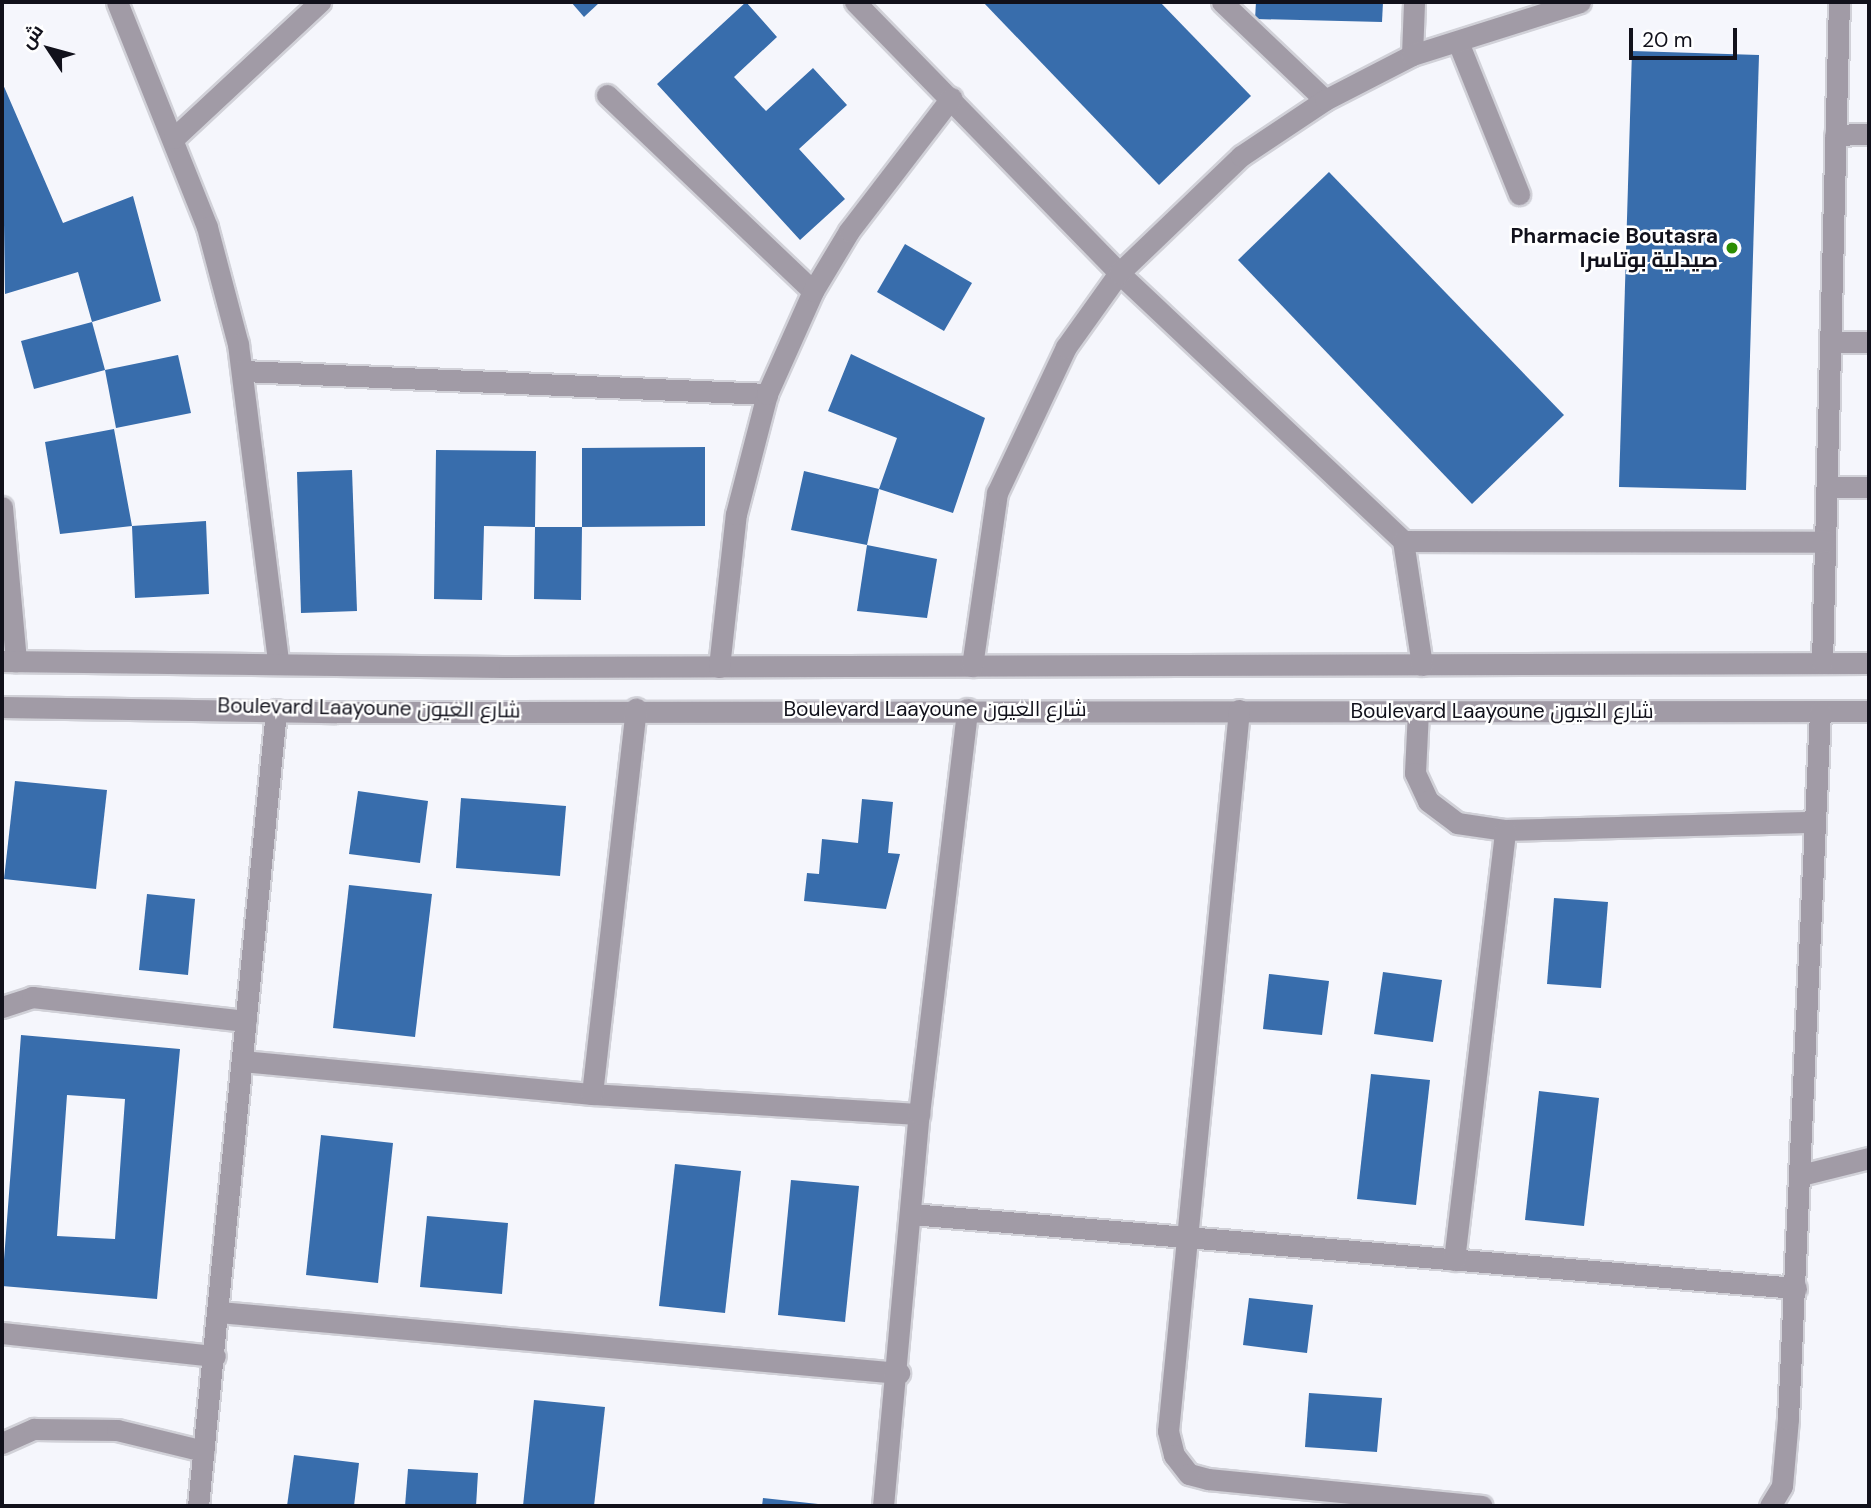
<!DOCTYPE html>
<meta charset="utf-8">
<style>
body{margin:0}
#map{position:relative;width:1871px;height:1508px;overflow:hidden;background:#f5f6fc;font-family:"DM Sans",Cairo,sans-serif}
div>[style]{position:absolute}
.building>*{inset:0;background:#386dac}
.roads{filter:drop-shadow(2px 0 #d1d1d8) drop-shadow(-2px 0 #d1d1d8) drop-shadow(0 2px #d1d1d8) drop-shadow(0 -2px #d1d1d8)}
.minor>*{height:21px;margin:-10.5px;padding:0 10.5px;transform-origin:10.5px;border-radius:10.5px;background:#a19ba6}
.dots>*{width:19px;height:19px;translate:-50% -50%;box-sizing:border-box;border:4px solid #fff;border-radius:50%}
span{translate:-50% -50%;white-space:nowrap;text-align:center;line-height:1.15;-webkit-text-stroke:5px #fff;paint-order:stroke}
.poi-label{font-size:21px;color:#11111b;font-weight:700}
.right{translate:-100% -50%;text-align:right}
.street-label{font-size:21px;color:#11111b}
.frame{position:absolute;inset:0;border:4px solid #11111b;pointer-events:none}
.north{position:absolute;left:14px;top:14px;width:70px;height:70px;-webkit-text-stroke:5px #fff;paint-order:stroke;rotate:306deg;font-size:19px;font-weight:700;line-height:28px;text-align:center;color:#11111b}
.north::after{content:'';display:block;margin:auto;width:24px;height:32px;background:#11111b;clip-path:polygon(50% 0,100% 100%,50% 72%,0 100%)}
.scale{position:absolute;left:1629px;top:28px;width:108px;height:32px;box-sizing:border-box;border:4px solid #11111b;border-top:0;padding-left:9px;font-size:21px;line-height:24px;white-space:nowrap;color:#11111b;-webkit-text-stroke:5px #fff;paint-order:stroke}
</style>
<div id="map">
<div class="building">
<i style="clip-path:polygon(571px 2px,600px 2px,584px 17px)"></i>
<i style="clip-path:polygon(746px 2px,777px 37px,734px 77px,766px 111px,813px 68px,847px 105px,799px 149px,845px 199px,800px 240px,657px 84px)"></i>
<i style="clip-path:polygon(983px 2px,1160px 2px,1251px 96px,1159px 185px)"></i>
<i style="clip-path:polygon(1256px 2px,1383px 2px,1382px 22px,1255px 19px)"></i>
<i style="clip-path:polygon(1632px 51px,1759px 55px,1746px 490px,1619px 487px)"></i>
<i style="clip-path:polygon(2px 82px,63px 223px,133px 196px,161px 301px,92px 322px,78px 272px,5px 294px)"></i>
<i style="clip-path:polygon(1329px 172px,1564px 415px,1472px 504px,1238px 260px)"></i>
<i style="clip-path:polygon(905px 244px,972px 283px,944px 331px,877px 292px)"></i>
<i style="clip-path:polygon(92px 322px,105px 370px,34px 389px,21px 341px)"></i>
<i style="clip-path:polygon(851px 354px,985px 418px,953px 513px,879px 489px,867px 545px,791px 530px,804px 471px,879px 489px,897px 438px,828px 411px)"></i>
<i style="clip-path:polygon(178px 355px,191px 413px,116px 428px,105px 370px)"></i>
<i style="clip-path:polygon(114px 429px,132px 526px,206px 521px,209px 594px,135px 598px,132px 526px,60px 534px,45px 442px)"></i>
<i style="clip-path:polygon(705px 447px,705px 526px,582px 527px,582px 448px)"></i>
<i style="clip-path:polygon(436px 450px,536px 451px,535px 527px,582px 527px,581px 600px,534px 599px,535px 527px,484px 526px,482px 600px,434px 599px)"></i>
<i style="clip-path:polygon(352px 470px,357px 611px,301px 613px,297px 472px)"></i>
<i style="clip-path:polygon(867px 545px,937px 559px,927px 618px,857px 611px)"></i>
<i style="clip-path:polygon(15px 781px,107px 790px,96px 889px,4px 879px)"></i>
<i style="clip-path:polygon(358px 791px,428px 801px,420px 863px,349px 854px)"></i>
<i style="clip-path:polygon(461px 798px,566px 806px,560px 876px,456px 868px)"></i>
<i style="clip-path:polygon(862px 799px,893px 802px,888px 853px,900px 854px,886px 909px,804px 901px,807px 873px,819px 874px,822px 839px,858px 843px)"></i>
<i style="clip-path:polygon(349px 885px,432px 894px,415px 1037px,333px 1028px)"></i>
<i style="clip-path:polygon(147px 894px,195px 899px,188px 975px,139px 970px)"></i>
<i style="clip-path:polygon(1554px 898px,1608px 902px,1601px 988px,1547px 984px)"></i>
<i style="clip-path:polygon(1383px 972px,1442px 980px,1433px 1042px,1374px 1034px)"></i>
<i style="clip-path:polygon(1269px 974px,1329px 981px,1322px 1035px,1263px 1029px)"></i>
<i style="clip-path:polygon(evenodd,21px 1035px,180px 1049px,157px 1299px,2px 1286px,21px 1035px,67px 1095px,125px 1099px,115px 1239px,57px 1236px,67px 1095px)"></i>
<i style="clip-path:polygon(1371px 1074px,1430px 1080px,1416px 1205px,1357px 1199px)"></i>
<i style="clip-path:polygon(1539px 1091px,1599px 1098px,1584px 1226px,1525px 1220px)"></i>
<i style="clip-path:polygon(321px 1135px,393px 1143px,378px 1283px,306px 1275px)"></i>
<i style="clip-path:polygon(675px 1164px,741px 1171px,725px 1313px,659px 1306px)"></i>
<i style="clip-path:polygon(791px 1180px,859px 1186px,845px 1322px,778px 1315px)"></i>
<i style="clip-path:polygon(427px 1216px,508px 1223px,502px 1294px,420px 1287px)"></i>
<i style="clip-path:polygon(1249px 1298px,1313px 1305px,1307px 1353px,1243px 1345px)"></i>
<i style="clip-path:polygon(1309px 1393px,1382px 1398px,1377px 1452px,1305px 1447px)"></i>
<i style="clip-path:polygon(534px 1400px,605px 1407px,594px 1506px,523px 1506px)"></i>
<i style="clip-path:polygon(294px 1455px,359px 1463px,354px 1506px,287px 1506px)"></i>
<i style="clip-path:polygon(408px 1469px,478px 1473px,476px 1506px,405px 1506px)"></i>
<i style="clip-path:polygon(763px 1498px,818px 1504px,818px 1506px,762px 1506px)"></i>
</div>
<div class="roads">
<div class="minor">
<i style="left:117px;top:2px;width:242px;rotate:68.2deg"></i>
<i style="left:207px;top:227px;width:121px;rotate:75.2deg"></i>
<i style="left:238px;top:344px;width:321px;rotate:82.8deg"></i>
<i style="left:855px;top:2px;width:378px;rotate:45.7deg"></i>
<i style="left:1119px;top:273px;width:390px;rotate:43.3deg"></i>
<i style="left:1222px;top:2px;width:142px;rotate:43.6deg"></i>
<i style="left:1458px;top:42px;width:164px;rotate:68.1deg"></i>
<i style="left:1412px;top:55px;width:53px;rotate:-87.8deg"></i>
<i style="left:607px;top:95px;width:284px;rotate:43.6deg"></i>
<i style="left:1835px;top:135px;width:34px;rotate:-2deg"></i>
<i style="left:174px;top:138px;width:200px;rotate:-43deg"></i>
<i style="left:1831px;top:342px;width:38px"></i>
<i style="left:243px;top:371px;width:525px;rotate:2.51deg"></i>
<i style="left:1829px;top:487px;width:40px"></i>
<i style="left:2px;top:507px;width:155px;rotate:84.8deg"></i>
<i style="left:2px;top:661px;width:507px;rotate:0.68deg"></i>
<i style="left:509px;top:667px;width:1360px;rotate:-0.17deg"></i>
<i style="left:1822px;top:663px;width:661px;rotate:-88.53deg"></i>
<i style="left:1422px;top:665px;width:125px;rotate:-98.7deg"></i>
<i style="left:1403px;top:541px;width:422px;rotate:0.1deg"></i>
<i style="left:972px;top:666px;width:175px;rotate:-81.8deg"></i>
<i style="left:997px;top:493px;width:161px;rotate:-64.7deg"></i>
<i style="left:1066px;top:347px;width:91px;rotate:-54.4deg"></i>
<i style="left:1119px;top:273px;width:169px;rotate:-43.8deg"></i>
<i style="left:1241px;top:156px;width:101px;rotate:-33.7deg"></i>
<i style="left:1325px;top:100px;width:98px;rotate:-27.3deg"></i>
<i style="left:1412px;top:55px;width:176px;rotate:-17.5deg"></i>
<i style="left:719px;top:667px;width:154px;rotate:-83.7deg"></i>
<i style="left:736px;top:514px;width:124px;rotate:-75.5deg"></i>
<i style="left:767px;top:394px;width:113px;rotate:-65.9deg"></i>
<i style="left:813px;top:291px;width:70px;rotate:-59deg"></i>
<i style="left:849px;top:231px;width:168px;rotate:-52.5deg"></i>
<i style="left:2px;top:707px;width:334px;rotate:0.9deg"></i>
<i style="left:336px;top:712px;width:1533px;rotate:-0.04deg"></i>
<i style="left:1239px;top:710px;width:724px;rotate:95.62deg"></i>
<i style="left:1168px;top:1431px;width:25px;rotate:76deg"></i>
<i style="left:1174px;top:1455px;width:24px;rotate:52deg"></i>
<i style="left:1189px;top:1474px;width:20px;rotate:15deg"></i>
<i style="left:1208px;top:1479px;width:275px;rotate:5.6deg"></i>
<i style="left:1418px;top:711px;width:62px;rotate:92.8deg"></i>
<i style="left:1415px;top:773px;width:31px;rotate:65deg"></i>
<i style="left:1428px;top:801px;width:36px;rotate:37deg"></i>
<i style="left:1457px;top:823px;width:49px;rotate:8.3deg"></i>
<i style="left:1505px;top:830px;width:310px;rotate:-1.5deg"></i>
<i style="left:2px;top:1007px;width:32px;rotate:-18deg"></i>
<i style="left:32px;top:997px;width:215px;rotate:6.4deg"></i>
<i style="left:242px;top:1061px;width:352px;rotate:5.4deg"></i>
<i style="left:592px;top:1094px;width:328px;rotate:3.5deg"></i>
<i style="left:592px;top:1094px;width:388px;rotate:-83.5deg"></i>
<i style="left:1801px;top:1175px;width:70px;rotate:-14deg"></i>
<i style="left:911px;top:1214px;width:888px;rotate:4.78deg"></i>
<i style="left:1454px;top:1260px;width:433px;rotate:-83.2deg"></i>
<i style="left:219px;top:1312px;width:683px;rotate:5.13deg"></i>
<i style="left:2px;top:1333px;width:214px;rotate:6.2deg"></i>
<i style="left:2px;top:1443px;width:35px;rotate:-24deg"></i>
<i style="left:34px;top:1429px;width:83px;rotate:0.7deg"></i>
<i style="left:117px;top:1430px;width:89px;rotate:13.6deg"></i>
<i style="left:198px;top:1506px;width:800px;rotate:-84.4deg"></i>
<i style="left:883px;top:1506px;width:394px;rotate:-84.8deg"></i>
<i style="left:919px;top:1114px;width:408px;rotate:-83.2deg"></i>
<i style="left:1770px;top:1506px;width:23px;rotate:-59deg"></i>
<i style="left:1782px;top:1486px;width:67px;rotate:-84.9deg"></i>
<i style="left:1788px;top:1419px;width:708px;rotate:-87.41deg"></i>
</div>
</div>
<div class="dots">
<i style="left:1732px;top:248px;background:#2c8d04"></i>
</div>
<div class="poi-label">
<span class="right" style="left:1718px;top:248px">Pharmacie Boutasra<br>صيدلية بوتاسرا</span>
</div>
<div class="street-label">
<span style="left:369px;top:708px;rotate:1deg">Boulevard Laayoune شارع العيون</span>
<span style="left:935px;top:709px">Boulevard Laayoune شارع العيون</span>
<span style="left:1502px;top:711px">Boulevard Laayoune شارع العيون</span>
</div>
<div class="frame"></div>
<div class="north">ش</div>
<div class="scale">20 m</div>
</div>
